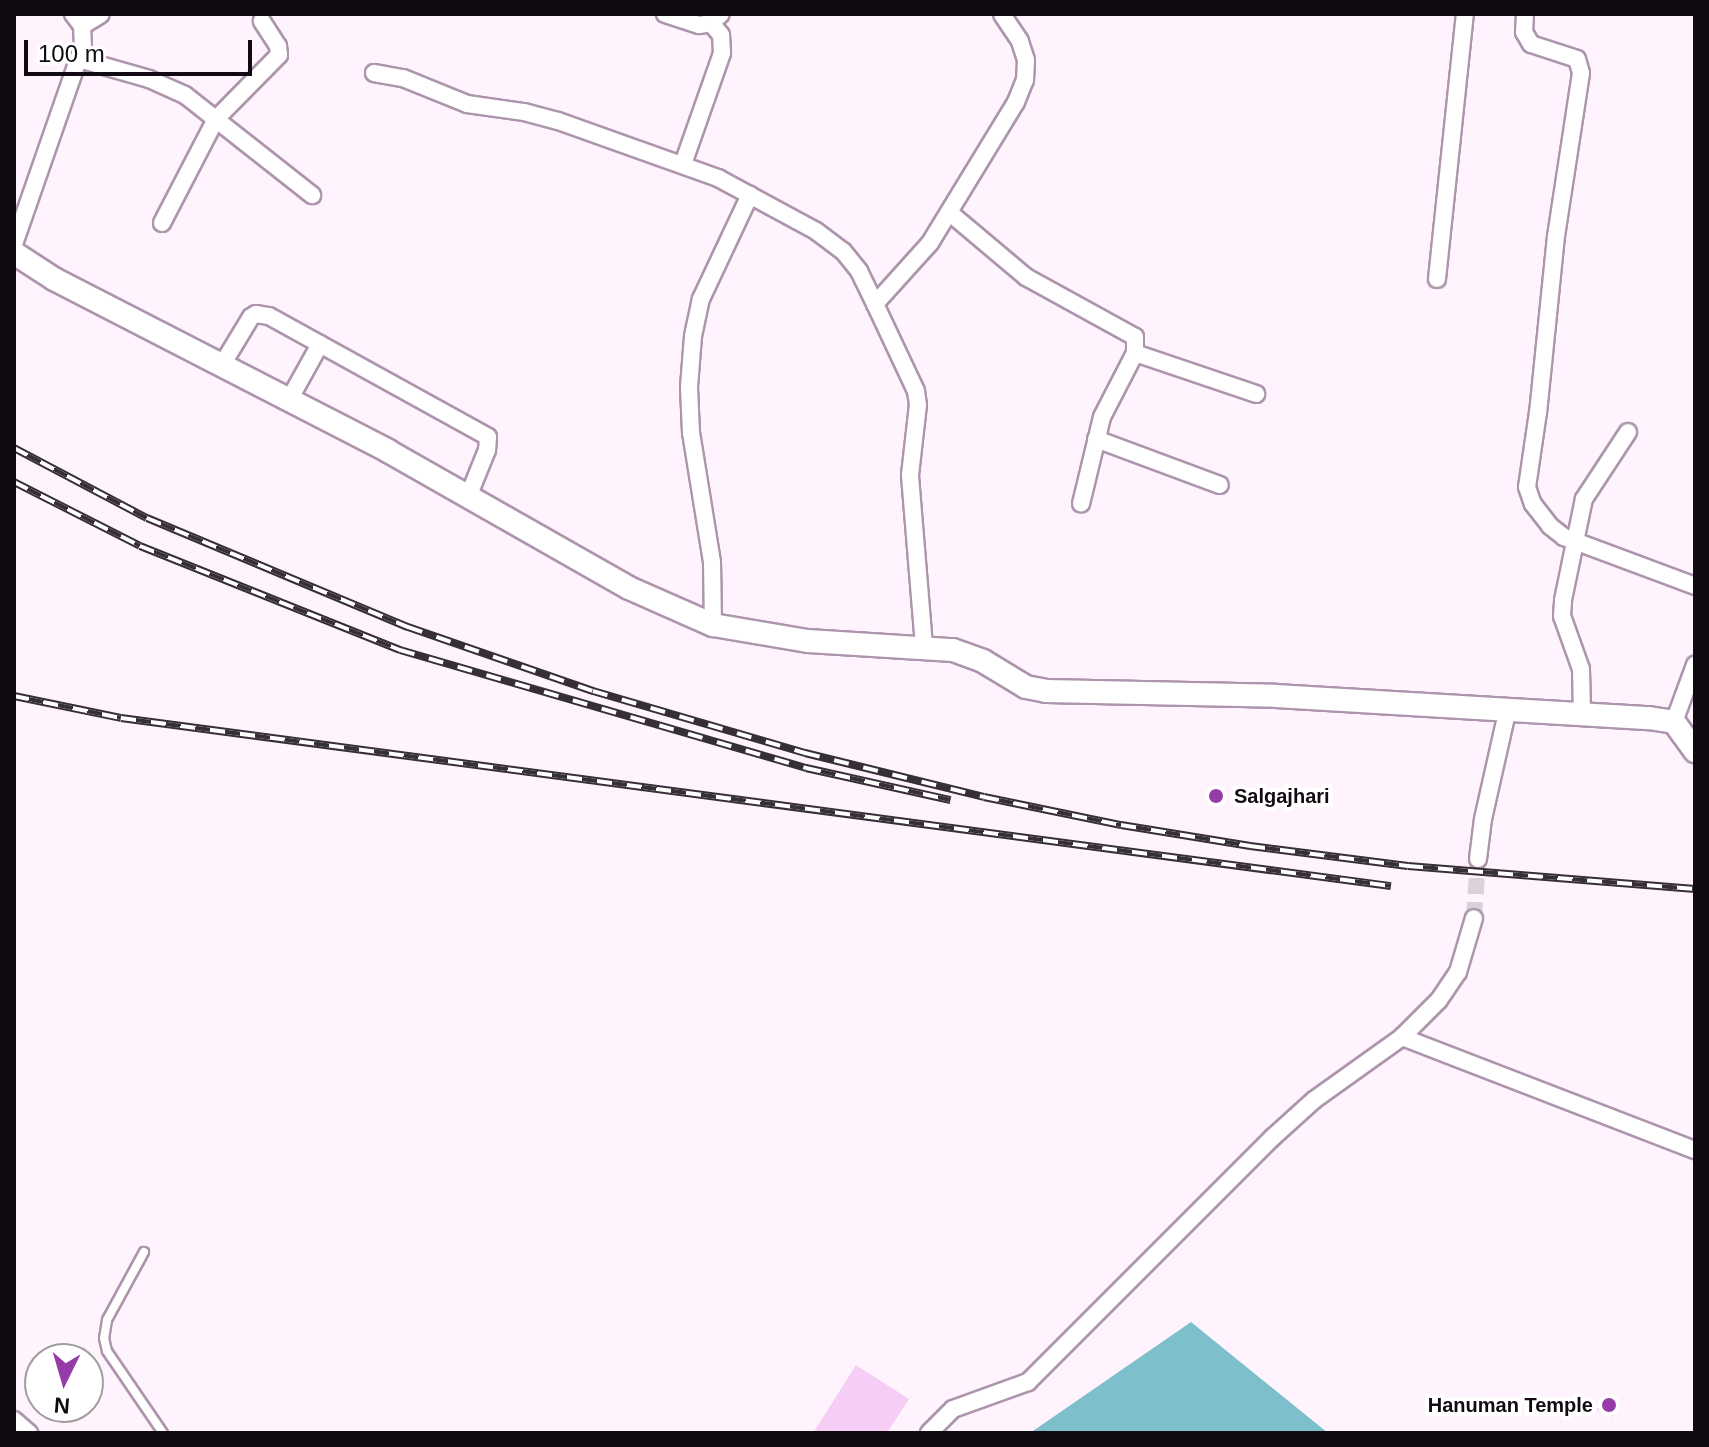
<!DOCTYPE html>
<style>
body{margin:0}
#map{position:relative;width:1709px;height:1447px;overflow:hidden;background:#fff4fe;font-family:Arial,sans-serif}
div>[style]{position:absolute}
.water>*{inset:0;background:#7dc0cb}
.building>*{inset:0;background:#f5cdf5}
.street-tunnel>*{height:16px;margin-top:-8px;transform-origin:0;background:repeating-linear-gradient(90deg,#dbd1db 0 16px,transparent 0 24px)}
.roads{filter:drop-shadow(2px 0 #ad95ad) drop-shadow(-2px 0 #ad95ad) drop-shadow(0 2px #ad95ad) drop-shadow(0 -2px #ad95ad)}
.lane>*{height:8px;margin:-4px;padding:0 4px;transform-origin:4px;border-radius:4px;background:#fff}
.street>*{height:16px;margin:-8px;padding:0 8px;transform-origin:8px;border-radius:8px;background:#fff}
.secondary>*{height:22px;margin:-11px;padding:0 11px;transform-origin:11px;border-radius:11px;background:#fff}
.rail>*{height:8px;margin-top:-4px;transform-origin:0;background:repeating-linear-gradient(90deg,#fff 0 15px,#372f37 0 30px);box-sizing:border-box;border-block:2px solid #372f37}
.dots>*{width:22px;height:22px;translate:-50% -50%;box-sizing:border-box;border:4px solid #fff;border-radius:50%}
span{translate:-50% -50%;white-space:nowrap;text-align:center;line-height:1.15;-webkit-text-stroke:8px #fff;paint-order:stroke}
.poi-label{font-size:20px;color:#120a12;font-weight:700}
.left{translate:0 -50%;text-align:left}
.right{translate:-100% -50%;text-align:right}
.frame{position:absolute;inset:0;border:16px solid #120a12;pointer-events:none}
.north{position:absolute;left:24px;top:1343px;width:80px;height:80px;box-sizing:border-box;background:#fff;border:2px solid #a09da0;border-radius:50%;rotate:185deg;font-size:22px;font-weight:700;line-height:32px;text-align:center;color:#120a12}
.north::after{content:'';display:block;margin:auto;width:28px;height:36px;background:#963ca8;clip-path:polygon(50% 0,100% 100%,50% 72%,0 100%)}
.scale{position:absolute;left:24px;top:40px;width:228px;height:36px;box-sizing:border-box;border:4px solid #120a12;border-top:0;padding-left:10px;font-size:24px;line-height:28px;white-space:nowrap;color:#120a12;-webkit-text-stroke:6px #fff;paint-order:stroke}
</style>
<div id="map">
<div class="water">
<i style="clip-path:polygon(1191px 1322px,1328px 1433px,1030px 1433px)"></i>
</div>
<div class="building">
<i style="clip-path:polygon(856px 1365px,909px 1399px,887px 1433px,813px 1433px)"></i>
<i style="clip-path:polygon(1604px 1394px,1620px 1401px,1613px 1417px,1597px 1410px)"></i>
</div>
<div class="street-tunnel">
<i style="left:1474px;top:918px;width:59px;rotate:-86.1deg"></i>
</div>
<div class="roads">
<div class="lane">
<i style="left:144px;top:1252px;width:77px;rotate:118.6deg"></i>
<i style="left:107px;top:1320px;width:18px;rotate:99deg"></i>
<i style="left:104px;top:1338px;width:13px;rotate:77deg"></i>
<i style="left:107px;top:1351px;width:99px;rotate:55.7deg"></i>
</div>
<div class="street">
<i style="left:665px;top:14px;width:36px;rotate:18deg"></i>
<i style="left:699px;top:25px;width:12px;rotate:-9deg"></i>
<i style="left:711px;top:23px;width:13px;rotate:-42deg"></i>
<i style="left:1525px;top:14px;width:18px;rotate:93deg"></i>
<i style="left:1524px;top:32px;width:14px;rotate:60deg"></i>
<i style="left:1531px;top:44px;width:48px;rotate:18.1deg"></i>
<i style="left:1577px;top:59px;width:15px;rotate:74deg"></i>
<i style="left:1581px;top:73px;width:165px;rotate:98.7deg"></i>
<i style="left:1556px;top:236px;width:177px;rotate:95.8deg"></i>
<i style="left:1538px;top:412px;width:76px;rotate:98.3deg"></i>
<i style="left:1527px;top:487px;width:18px;rotate:71deg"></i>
<i style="left:1533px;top:504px;width:28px;rotate:52deg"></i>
<i style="left:1550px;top:526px;width:18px;rotate:38deg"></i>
<i style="left:1564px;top:537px;width:140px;rotate:20.5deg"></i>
<i style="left:82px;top:26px;width:22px;rotate:-32deg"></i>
<i style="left:79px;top:59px;width:73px;rotate:15.9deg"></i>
<i style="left:149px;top:79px;width:39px;rotate:24deg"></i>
<i style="left:185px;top:95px;width:162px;rotate:38.2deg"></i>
<i style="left:374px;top:73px;width:29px;rotate:10deg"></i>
<i style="left:403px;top:78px;width:69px;rotate:22.1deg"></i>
<i style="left:467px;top:104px;width:58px;rotate:8deg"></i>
<i style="left:524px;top:112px;width:35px;rotate:15deg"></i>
<i style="left:558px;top:121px;width:170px;rotate:19.6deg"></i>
<i style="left:718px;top:178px;width:111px;rotate:28.4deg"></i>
<i style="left:816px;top:231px;width:34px;rotate:37deg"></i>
<i style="left:843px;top:251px;width:26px;rotate:51deg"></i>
<i style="left:859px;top:271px;width:37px;rotate:64deg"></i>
<i style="left:683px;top:164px;width:118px;rotate:-70.6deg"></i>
<i style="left:722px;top:53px;width:18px;rotate:-93deg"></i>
<i style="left:721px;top:35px;width:16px;rotate:-130deg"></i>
<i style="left:950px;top:213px;width:99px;rotate:40.1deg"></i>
<i style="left:1026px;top:277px;width:124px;rotate:28.8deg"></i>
<i style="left:1135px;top:337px;width:16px;rotate:90deg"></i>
<i style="left:1135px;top:353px;width:72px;rotate:117.3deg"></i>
<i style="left:1102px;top:417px;width:89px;rotate:103.6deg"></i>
<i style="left:162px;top:223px;width:117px;rotate:-62.6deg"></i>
<i style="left:216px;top:119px;width:90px;rotate:-45.5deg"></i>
<i style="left:279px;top:55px;width:9px;rotate:-96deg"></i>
<i style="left:278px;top:46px;width:30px;rotate:-123deg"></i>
<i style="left:14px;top:244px;width:210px;rotate:-70.8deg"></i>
<i style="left:83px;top:46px;width:20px;rotate:-93deg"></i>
<i style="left:82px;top:26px;width:15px;rotate:-127deg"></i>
<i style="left:1437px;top:279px;width:266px;rotate:-84deg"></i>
<i style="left:1135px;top:353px;width:128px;rotate:18.7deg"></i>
<i style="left:222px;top:365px;width:56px;rotate:-58.9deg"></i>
<i style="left:251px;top:317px;width:6px;rotate:-31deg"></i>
<i style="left:256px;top:314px;width:13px;rotate:9deg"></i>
<i style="left:269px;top:316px;width:250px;rotate:28.9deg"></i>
<i style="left:488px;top:437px;width:13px;rotate:94deg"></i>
<i style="left:487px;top:450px;width:51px;rotate:112deg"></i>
<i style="left:289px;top:400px;width:64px;rotate:-61deg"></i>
<i style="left:1096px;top:439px;width:132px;rotate:20.4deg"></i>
<i style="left:713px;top:625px;width:63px;rotate:-90.9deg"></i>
<i style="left:712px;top:562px;width:131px;rotate:-99.2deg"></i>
<i style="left:691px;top:433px;width:46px;rotate:-92.5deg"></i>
<i style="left:689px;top:387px;width:51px;rotate:-85.5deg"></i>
<i style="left:693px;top:336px;width:38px;rotate:-78deg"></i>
<i style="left:701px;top:299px;width:115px;rotate:-64.8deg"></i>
<i style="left:924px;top:646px;width:172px;rotate:-94.7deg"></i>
<i style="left:910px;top:475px;width:70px;rotate:-83.5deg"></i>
<i style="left:918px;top:405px;width:14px;rotate:-98deg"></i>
<i style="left:916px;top:391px;width:96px;rotate:-115.2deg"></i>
<i style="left:875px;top:304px;width:82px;rotate:-48deg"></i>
<i style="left:930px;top:243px;width:165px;rotate:-58.6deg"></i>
<i style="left:1016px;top:102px;width:24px;rotate:-68deg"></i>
<i style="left:1025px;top:80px;width:20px;rotate:-87deg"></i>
<i style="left:1026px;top:60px;width:20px;rotate:-108deg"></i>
<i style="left:1020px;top:41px;width:32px;rotate:-124deg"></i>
<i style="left:1582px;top:713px;width:44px;rotate:-91.3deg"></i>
<i style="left:1581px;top:669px;width:56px;rotate:-109.7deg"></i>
<i style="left:1562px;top:616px;width:16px;rotate:-86deg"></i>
<i style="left:1563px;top:600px;width:103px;rotate:-78.3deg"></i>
<i style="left:1584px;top:499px;width:80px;rotate:-56.7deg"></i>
<i style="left:1674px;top:722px;width:61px;rotate:-69.8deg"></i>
<i style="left:1478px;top:859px;width:40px;rotate:-82.9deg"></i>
<i style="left:1483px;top:819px;width:114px;rotate:-77.3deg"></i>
<i style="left:1402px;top:1037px;width:314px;rotate:21.1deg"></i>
<i style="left:14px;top:1420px;width:20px;rotate:41deg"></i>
<i style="left:929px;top:1433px;width:34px;rotate:-45deg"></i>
<i style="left:953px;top:1409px;width:80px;rotate:-19.8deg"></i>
<i style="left:1028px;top:1382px;width:345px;rotate:-45deg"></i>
<i style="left:1272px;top:1138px;width:57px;rotate:-42.1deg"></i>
<i style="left:1314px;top:1100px;width:108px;rotate:-35.6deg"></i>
<i style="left:1402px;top:1037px;width:52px;rotate:-45deg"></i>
<i style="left:1439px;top:1000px;width:34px;rotate:-56deg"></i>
<i style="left:1458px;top:972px;width:56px;rotate:-73.5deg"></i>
</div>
<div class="secondary">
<i style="left:14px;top:253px;width:48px;rotate:33deg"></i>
<i style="left:54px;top:279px;width:376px;rotate:27.2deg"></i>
<i style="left:388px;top:451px;width:277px;rotate:29.6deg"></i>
<i style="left:629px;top:588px;width:92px;rotate:23.8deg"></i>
<i style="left:713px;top:625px;width:96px;rotate:9.6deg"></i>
<i style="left:808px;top:641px;width:145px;rotate:3.6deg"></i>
<i style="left:953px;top:650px;width:32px;rotate:20deg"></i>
<i style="left:983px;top:661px;width:50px;rotate:31.2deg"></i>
<i style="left:1026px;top:687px;width:20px;rotate:11deg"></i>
<i style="left:1046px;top:691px;width:230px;rotate:1.2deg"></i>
<i style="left:1276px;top:696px;width:374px;rotate:3.4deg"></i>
<i style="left:1649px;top:718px;width:25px;rotate:9deg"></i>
<i style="left:1674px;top:722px;width:36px;rotate:54deg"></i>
</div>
</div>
<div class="rail">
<i style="left:14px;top:448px;width:150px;rotate:27.8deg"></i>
<i style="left:147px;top:518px;width:283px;rotate:22.7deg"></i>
<i style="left:408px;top:627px;width:196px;rotate:19.1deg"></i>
<i style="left:593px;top:691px;width:221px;rotate:16.3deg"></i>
<i style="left:805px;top:753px;width:184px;rotate:13.8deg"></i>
<i style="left:984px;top:797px;width:140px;rotate:11.6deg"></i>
<i style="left:1121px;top:825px;width:131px;rotate:9.2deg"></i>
<i style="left:1250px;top:846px;width:159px;rotate:7.2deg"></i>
<i style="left:1408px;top:866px;width:288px;rotate:4.6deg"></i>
<i style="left:14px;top:482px;width:141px;rotate:26.9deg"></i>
<i style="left:140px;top:546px;width:280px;rotate:21.8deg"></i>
<i style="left:400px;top:650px;width:423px;rotate:16.2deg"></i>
<i style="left:806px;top:768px;width:148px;rotate:12.5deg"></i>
<i style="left:14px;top:696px;width:109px;rotate:11.6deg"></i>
<i style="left:121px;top:718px;width:1281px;rotate:7.54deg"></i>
</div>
<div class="dots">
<i style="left:1216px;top:796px;background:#963ca8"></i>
<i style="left:1609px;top:1405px;background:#963ca8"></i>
</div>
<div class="poi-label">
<span class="left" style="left:1234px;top:796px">Salgajhari</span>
<span class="right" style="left:1593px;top:1405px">Hanuman Temple</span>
</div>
<div class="frame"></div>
<div class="north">N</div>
<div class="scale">100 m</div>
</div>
